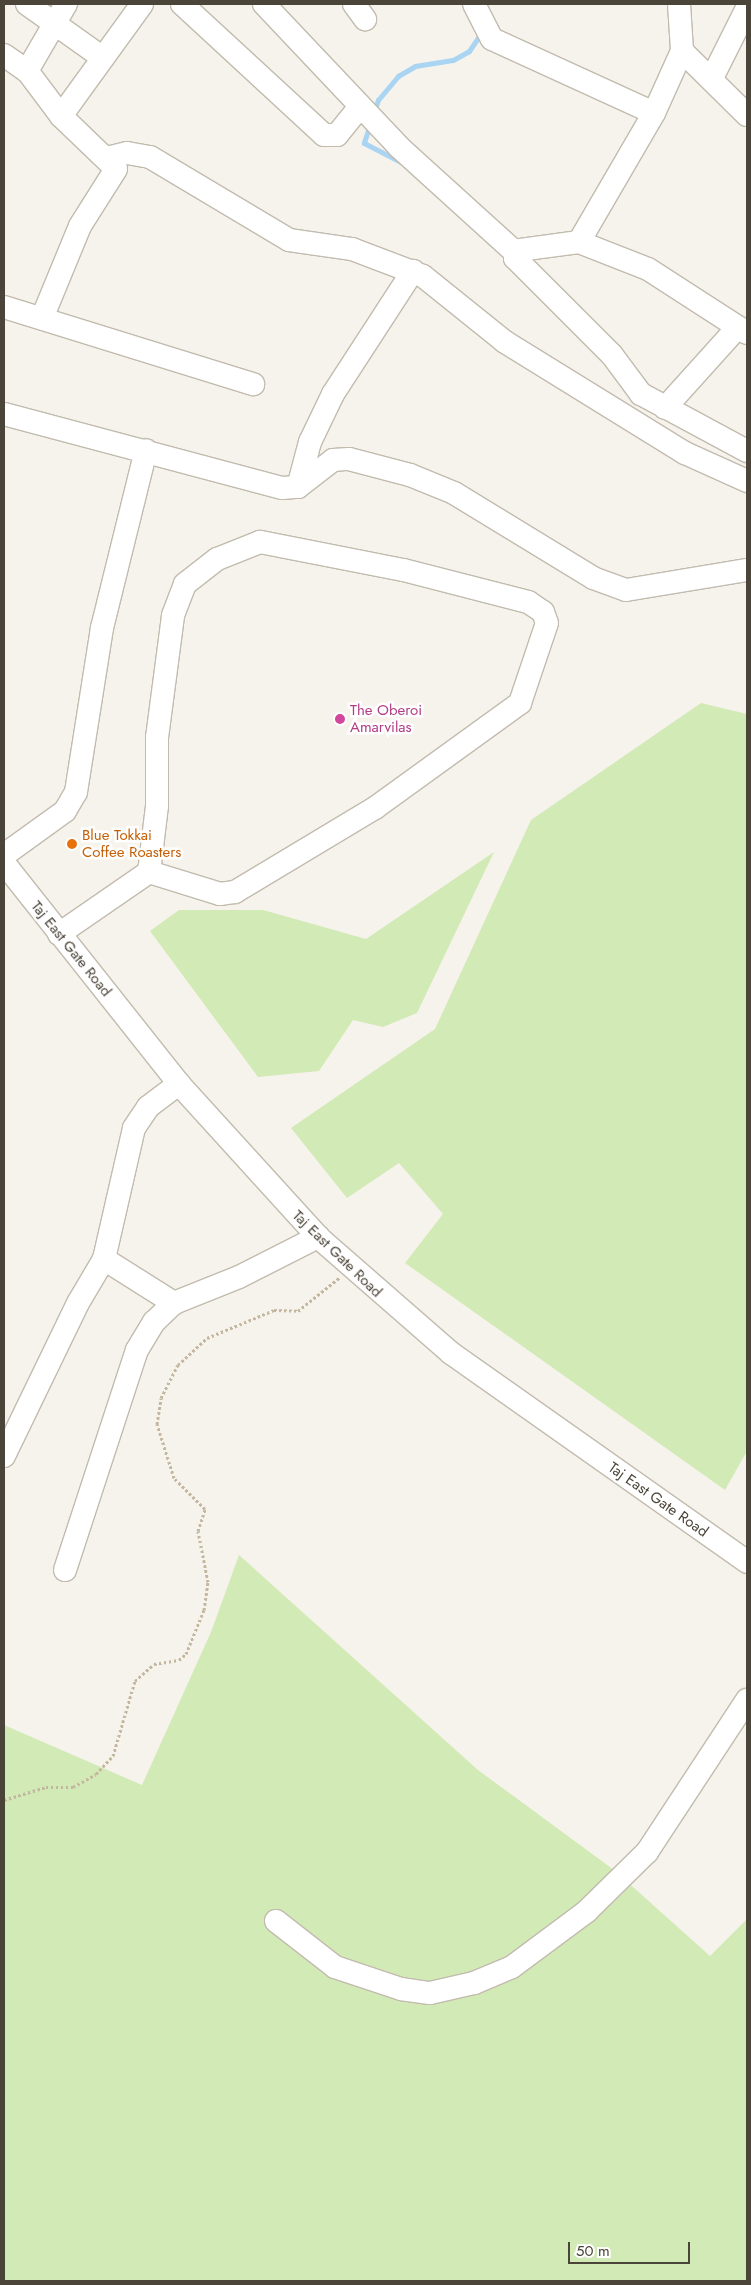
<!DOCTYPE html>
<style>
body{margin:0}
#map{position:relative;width:751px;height:2285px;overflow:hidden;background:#f6f3ec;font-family:Jost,sans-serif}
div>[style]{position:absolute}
.green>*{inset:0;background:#d2eab5}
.stream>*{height:5px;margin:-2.5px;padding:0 2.5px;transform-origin:2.5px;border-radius:2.5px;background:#a9d4f2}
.path>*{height:3px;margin-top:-1.5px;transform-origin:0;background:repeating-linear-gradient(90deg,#c4b79f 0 2.5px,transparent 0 5px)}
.roads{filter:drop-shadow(1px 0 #c2bbae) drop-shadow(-1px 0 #c2bbae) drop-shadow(0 1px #c2bbae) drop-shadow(0 -1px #c2bbae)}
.minor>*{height:22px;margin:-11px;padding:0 11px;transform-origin:11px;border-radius:11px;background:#fff}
.dots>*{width:14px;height:14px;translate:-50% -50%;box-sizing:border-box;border:2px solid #fff;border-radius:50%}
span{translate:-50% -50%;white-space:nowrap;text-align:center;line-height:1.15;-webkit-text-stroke:5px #fff;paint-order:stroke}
.hotel-label{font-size:15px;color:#b23c85}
.left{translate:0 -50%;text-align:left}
.food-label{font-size:15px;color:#c56008}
.street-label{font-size:15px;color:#4b4439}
.frame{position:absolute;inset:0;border:5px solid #4b4439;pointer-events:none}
.scale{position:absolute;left:568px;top:2242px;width:122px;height:22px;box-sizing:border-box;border:2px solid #4b4439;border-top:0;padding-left:6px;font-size:15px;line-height:18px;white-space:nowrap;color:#4b4439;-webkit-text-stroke:4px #fff;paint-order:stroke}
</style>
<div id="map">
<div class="green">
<i style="clip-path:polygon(701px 703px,747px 714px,747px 1451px,725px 1490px,405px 1263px,443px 1214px,399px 1163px,347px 1198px,291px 1128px,435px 1029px,531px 820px)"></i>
<i style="clip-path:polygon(494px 852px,417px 1013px,383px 1027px,353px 1020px,319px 1071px,258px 1077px,150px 931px,179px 910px,263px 910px,366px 939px)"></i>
<i style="clip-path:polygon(239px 1555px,478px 1770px,614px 1870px,710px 1956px,747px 1919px,747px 2281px,4px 2281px,4px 1725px,142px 1785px,211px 1632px)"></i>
</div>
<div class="stream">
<i style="left:374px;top:112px;width:13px;rotate:-72deg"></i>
<i style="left:378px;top:100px;width:31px;rotate:-50deg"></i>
<i style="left:398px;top:76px;width:20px;rotate:-30deg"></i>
<i style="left:415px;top:66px;width:38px;rotate:-9deg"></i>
<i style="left:453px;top:60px;width:18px;rotate:-29deg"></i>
<i style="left:469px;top:51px;width:22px;rotate:-56deg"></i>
<i style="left:370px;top:124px;width:20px;rotate:108deg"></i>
<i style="left:364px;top:143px;width:42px;rotate:27.2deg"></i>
</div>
<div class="path">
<i style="left:4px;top:1800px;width:44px;rotate:-17.2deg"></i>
<i style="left:46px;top:1787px;width:27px"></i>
<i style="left:73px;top:1787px;width:26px;rotate:-29deg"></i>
<i style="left:96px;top:1774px;width:25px;rotate:-47deg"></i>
<i style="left:113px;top:1756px;width:78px;rotate:-73.7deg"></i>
<i style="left:135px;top:1681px;width:25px;rotate:-42deg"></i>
<i style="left:154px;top:1664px;width:25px;rotate:-9deg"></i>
<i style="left:179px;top:1660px;width:9px;rotate:-41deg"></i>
<i style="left:186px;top:1654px;width:48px;rotate:-67.8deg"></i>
<i style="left:204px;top:1610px;width:28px;rotate:-82deg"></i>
<i style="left:208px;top:1582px;width:52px;rotate:-101.1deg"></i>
<i style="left:198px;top:1531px;width:23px;rotate:-72deg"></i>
<i style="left:205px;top:1509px;width:44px;rotate:-135deg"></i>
<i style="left:174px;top:1478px;width:57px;rotate:-107.5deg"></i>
<i style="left:157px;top:1424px;width:26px;rotate:-81deg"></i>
<i style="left:161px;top:1398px;width:37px;rotate:-63deg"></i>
<i style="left:178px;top:1365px;width:40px;rotate:-43deg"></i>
<i style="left:207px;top:1338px;width:73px;rotate:-22.7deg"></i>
<i style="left:274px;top:1310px;width:24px;rotate:2deg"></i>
<i style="left:298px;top:1311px;width:53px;rotate:-38.8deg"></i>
</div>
<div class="roads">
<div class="minor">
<i style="left:27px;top:4px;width:93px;rotate:35.4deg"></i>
<i style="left:182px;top:4px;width:193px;rotate:42.7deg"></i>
<i style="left:324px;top:135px;width:13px"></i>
<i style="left:337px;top:135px;width:36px;rotate:-51deg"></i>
<i style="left:264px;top:4px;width:197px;rotate:46.6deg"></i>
<i style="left:399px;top:147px;width:158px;rotate:42.2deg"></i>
<i style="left:354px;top:4px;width:19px;rotate:54deg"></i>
<i style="left:474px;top:4px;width:39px;rotate:63deg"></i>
<i style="left:492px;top:39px;width:178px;rotate:24.6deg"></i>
<i style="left:654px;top:113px;width:149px;rotate:120.2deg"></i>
<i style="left:579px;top:242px;width:61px;rotate:172.4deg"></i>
<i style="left:519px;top:250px;width:9px;rotate:117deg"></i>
<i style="left:515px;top:258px;width:137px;rotate:45deg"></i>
<i style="left:612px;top:355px;width:49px;rotate:53.4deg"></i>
<i style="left:641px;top:394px;width:120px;rotate:28.3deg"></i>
<i style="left:679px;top:4px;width:47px;rotate:86.3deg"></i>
<i style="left:682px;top:51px;width:91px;rotate:44.6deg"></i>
<i style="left:4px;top:55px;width:29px;rotate:35deg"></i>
<i style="left:28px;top:72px;width:55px;rotate:53.1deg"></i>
<i style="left:61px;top:116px;width:76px;rotate:43.9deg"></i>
<i style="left:116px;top:169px;width:67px;rotate:122.3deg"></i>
<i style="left:80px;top:226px;width:100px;rotate:112.4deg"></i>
<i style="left:27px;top:71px;width:78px;rotate:-59.8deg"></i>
<i style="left:712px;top:78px;width:78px;rotate:-63.4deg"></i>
<i style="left:654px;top:113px;width:68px;rotate:-65.7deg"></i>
<i style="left:61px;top:116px;width:138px;rotate:-54.1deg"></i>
<i style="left:107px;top:158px;width:21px;rotate:-14deg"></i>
<i style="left:127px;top:153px;width:23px;rotate:10deg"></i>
<i style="left:150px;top:157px;width:162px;rotate:30.8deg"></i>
<i style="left:289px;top:240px;width:64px;rotate:8.1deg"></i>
<i style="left:352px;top:249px;width:76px;rotate:20.8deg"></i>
<i style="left:423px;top:276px;width:105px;rotate:38.8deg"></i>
<i style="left:505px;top:342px;width:211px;rotate:31.7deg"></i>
<i style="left:685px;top:453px;width:68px;rotate:24.3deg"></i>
<i style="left:579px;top:242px;width:74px;rotate:21.4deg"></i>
<i style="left:648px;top:269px;width:118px;rotate:32.9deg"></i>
<i style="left:4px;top:307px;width:261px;rotate:17.2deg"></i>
<i style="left:665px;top:408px;width:109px;rotate:-48deg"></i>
<i style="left:4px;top:414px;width:288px;rotate:14.9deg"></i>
<i style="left:282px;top:488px;width:16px;rotate:-4deg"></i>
<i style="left:298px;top:487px;width:44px;rotate:-37.6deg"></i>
<i style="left:333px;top:460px;width:16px;rotate:-4deg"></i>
<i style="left:349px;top:459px;width:63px;rotate:14.7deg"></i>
<i style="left:410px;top:475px;width:48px;rotate:22.2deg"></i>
<i style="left:454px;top:493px;width:163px;rotate:31.4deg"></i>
<i style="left:593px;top:578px;width:35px;rotate:20deg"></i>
<i style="left:626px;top:590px;width:123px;rotate:-9.4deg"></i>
<i style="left:298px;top:487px;width:47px;rotate:-75.1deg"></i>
<i style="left:310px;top:442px;width:53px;rotate:-64.4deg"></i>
<i style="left:333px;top:394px;width:147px;rotate:-57deg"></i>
<i style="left:4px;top:855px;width:75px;rotate:-35.8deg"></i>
<i style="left:65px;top:811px;width:22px;rotate:-60deg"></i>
<i style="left:76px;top:792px;width:166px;rotate:-81deg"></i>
<i style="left:102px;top:628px;width:183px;rotate:-76.1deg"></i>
<i style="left:4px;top:863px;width:282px;rotate:51.6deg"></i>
<i style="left:179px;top:1084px;width:207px;rotate:47.7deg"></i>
<i style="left:318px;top:1237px;width:176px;rotate:41.1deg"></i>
<i style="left:451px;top:1353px;width:362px;rotate:35.2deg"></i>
<i style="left:59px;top:934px;width:109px;rotate:-34.6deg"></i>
<i style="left:149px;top:872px;width:74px;rotate:17.2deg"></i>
<i style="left:220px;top:894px;width:15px;rotate:-8deg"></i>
<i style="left:235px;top:892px;width:163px;rotate:-31deg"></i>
<i style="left:375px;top:808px;width:179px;rotate:-35.9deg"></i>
<i style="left:520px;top:703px;width:84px;rotate:-71.4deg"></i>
<i style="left:547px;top:623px;width:12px;rotate:-110deg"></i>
<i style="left:543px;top:612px;width:18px;rotate:-146deg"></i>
<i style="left:528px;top:602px;width:129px;rotate:-165.6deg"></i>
<i style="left:403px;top:570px;width:146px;rotate:-168.9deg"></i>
<i style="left:260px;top:542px;width:46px;rotate:158.4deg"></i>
<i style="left:217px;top:559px;width:41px;rotate:142deg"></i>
<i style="left:185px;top:584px;width:34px;rotate:111deg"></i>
<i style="left:173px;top:616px;width:122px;rotate:97.5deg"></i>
<i style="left:157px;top:737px;width:69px;rotate:90deg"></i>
<i style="left:157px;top:806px;width:66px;rotate:96.9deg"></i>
<i style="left:104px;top:1259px;width:83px;rotate:32.2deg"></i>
<i style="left:4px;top:1456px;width:170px;rotate:-64.2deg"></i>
<i style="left:78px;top:1303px;width:51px;rotate:-59.4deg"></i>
<i style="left:104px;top:1259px;width:134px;rotate:-77.1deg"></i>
<i style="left:134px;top:1128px;width:25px;rotate:-56deg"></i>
<i style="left:148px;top:1107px;width:39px;rotate:-37deg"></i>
<i style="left:65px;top:1570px;width:231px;rotate:-71.9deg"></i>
<i style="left:137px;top:1350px;width:33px;rotate:-59deg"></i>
<i style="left:154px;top:1322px;width:28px;rotate:-44deg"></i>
<i style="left:174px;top:1303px;width:70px;rotate:-21.8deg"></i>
<i style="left:239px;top:1277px;width:89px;rotate:-26.9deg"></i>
<i style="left:276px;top:1921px;width:75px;rotate:37.9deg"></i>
<i style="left:335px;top:1967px;width:70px;rotate:18.4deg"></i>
<i style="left:401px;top:1989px;width:29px;rotate:8deg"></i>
<i style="left:430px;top:1993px;width:45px;rotate:-12.8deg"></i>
<i style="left:474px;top:1983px;width:41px;rotate:-22.8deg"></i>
<i style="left:512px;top:1967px;width:94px;rotate:-36.7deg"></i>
<i style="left:587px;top:1911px;width:84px;rotate:-44.5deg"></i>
<i style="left:647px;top:1852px;width:182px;rotate:-56.7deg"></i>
</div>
</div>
<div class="dots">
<i style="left:340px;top:719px;background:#d1479c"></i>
<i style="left:72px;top:844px;background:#e8710a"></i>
</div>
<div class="hotel-label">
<span class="left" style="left:350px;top:719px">The Oberoi<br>Amarvilas</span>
</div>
<div class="food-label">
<span class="left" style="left:82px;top:844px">Blue Tokkai<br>Coffee Roasters</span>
</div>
<div class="street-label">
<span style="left:71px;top:949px;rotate:51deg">Taj East Gate Road</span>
<span style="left:337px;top:1254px;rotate:44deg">Taj East Gate Road</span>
<span style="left:658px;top:1500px;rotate:35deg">Taj East Gate Road</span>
</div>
<div class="frame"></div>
<div class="scale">50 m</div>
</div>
